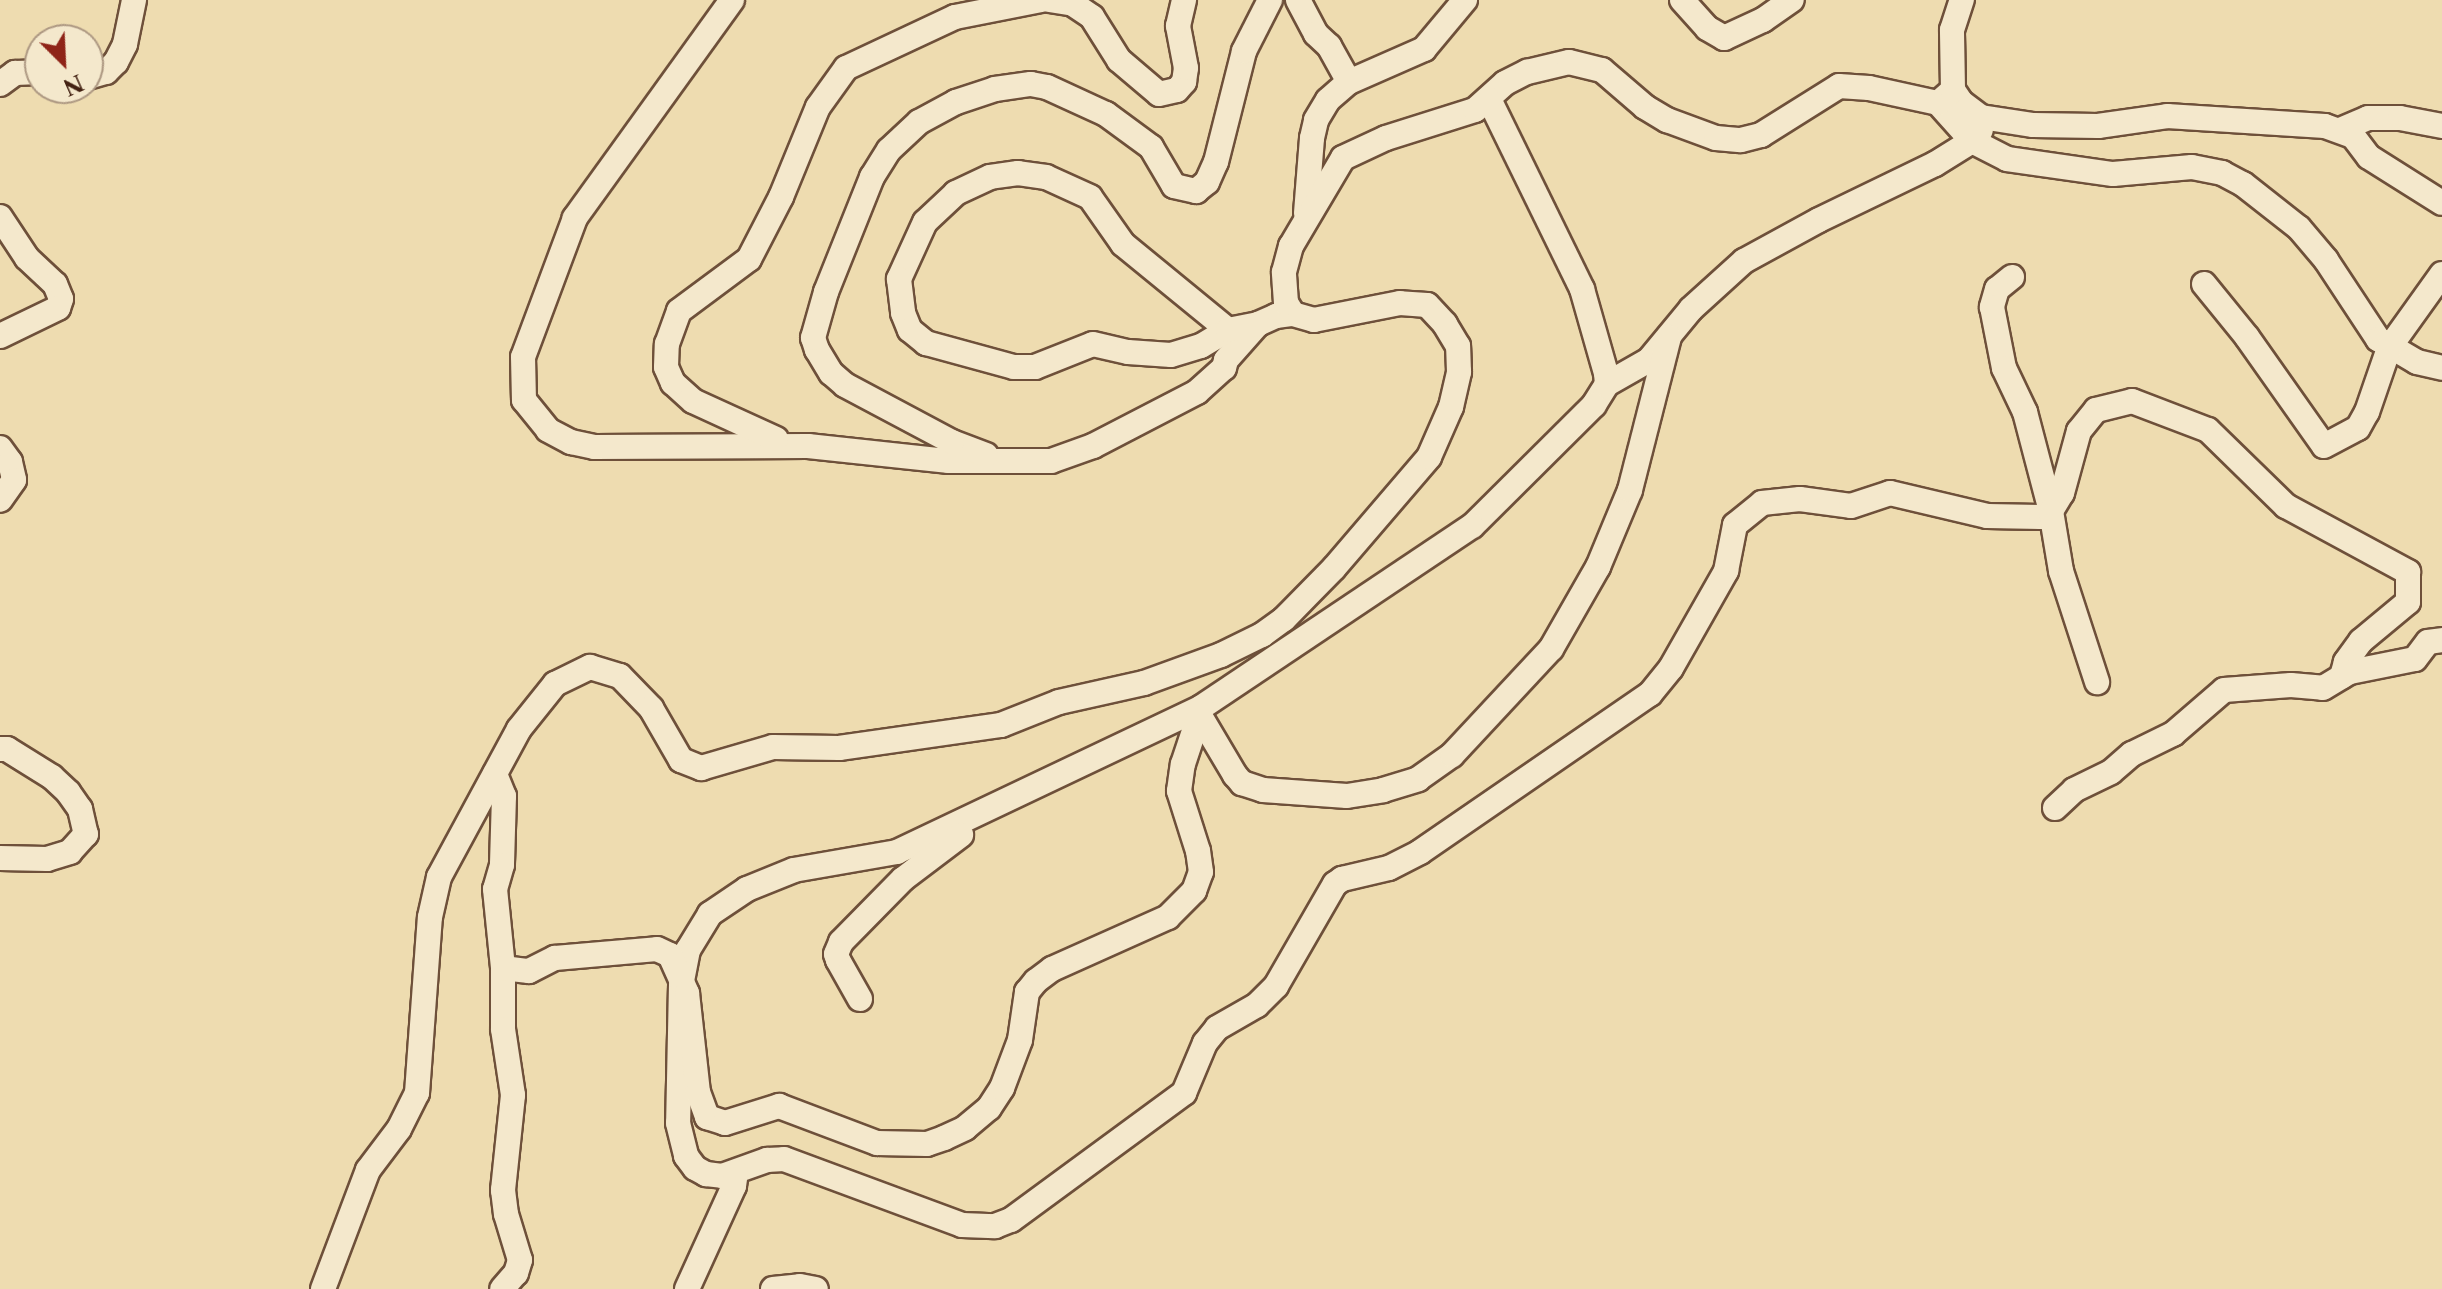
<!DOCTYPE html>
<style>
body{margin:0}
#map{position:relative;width:2442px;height:1289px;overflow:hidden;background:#eedcb0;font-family:"Libre Caslon Text",serif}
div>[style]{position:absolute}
.roads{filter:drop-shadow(2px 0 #6e503a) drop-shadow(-2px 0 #6e503a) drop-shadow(0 2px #6e503a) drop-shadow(0 -2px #6e503a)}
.minor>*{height:24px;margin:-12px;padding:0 12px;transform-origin:12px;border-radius:12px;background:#f4e8cc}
span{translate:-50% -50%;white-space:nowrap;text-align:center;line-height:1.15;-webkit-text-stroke:6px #f4e8cc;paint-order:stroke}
.north{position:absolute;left:24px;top:24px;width:80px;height:80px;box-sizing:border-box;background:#f4e8cc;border:2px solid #ad9882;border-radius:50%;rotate:156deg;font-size:22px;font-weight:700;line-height:32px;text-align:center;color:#432112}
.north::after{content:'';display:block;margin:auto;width:28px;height:36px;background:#8f2418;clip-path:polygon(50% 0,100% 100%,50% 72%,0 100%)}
</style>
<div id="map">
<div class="roads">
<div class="minor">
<i style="left:732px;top:0;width:269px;rotate:125.8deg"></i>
<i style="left:575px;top:218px;width:148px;rotate:110.5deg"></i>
<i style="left:523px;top:357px;width:43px;rotate:88.7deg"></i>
<i style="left:524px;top:400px;width:38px;rotate:51deg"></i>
<i style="left:548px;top:430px;width:26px;rotate:28deg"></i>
<i style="left:571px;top:442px;width:24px;rotate:12deg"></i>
<i style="left:594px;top:447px;width:214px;rotate:-0.3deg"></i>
<i style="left:808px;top:446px;width:142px;rotate:6.1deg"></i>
<i style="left:949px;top:461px;width:102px"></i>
<i style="left:1051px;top:461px;width:45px;rotate:-19.7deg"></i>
<i style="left:1093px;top:446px;width:117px;rotate:-27.4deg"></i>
<i style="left:1197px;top:392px;width:36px;rotate:-42deg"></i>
<i style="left:1224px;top:368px;width:8px;rotate:-76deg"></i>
<i style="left:1226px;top:360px;width:48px;rotate:-48.4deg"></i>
<i style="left:1258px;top:324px;width:20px;rotate:-24deg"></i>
<i style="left:1276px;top:316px;width:17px;rotate:-7deg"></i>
<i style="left:1049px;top:0;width:24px;rotate:9deg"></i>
<i style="left:1073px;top:4px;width:23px;rotate:34deg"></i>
<i style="left:1092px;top:17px;width:51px;rotate:57.9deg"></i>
<i style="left:1119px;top:60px;width:52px;rotate:40.4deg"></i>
<i style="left:1159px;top:94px;width:18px;rotate:-13deg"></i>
<i style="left:1177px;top:90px;width:11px;rotate:-49deg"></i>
<i style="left:1184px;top:82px;width:14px;rotate:-82deg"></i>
<i style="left:1186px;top:68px;width:43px;rotate:-100.8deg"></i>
<i style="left:1178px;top:26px;width:27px;rotate:-77deg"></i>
<i style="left:1298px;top:0;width:38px;rotate:62deg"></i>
<i style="left:1316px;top:34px;width:18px;rotate:43deg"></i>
<i style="left:1329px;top:46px;width:41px;rotate:60.9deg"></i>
<i style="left:1682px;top:0;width:38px;rotate:48deg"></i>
<i style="left:1707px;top:28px;width:20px;rotate:30deg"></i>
<i style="left:1724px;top:38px;width:43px;rotate:-24.8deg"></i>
<i style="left:1763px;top:20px;width:35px;rotate:-35deg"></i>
<i style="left:88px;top:77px;width:19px;rotate:-16deg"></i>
<i style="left:106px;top:72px;width:14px;rotate:-45deg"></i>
<i style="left:116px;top:62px;width:20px;rotate:-63deg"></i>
<i style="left:125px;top:44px;width:45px;rotate:-78.4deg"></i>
<i style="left:0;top:84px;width:19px;rotate:-36deg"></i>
<i style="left:15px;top:73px;width:25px;rotate:-2deg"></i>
<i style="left:1953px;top:90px;width:14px;rotate:56deg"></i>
<i style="left:1961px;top:102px;width:25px;rotate:37deg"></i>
<i style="left:1981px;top:117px;width:53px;rotate:8.7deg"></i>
<i style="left:2033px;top:125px;width:65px;rotate:0.9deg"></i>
<i style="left:2098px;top:126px;width:70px;rotate:-8.2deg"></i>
<i style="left:2167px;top:116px;width:158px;rotate:3.6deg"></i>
<i style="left:2325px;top:126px;width:30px;rotate:20deg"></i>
<i style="left:2353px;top:136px;width:26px;rotate:53deg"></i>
<i style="left:2369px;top:157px;width:86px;rotate:32.2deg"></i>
<i style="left:1489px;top:99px;width:212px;rotate:63.9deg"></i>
<i style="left:1582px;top:289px;width:87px;rotate:74.1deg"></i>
<i style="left:1606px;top:373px;width:11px;rotate:85deg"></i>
<i style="left:1607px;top:384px;width:25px;rotate:122deg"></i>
<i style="left:1594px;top:405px;width:172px;rotate:135.2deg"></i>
<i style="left:1472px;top:526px;width:325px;rotate:146.2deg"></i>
<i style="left:1202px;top:707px;width:338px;rotate:154.6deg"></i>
<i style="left:897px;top:852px;width:105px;rotate:170.1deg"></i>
<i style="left:794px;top:870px;width:51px;rotate:158deg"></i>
<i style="left:747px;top:889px;width:45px;rotate:146deg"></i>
<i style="left:710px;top:914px;width:42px;rotate:121.4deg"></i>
<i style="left:688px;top:950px;width:36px;rotate:101deg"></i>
<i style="left:681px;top:985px;width:138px;rotate:91.2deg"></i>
<i style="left:678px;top:1123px;width:34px;rotate:76deg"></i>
<i style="left:686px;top:1156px;width:15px;rotate:53deg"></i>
<i style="left:695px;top:1168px;width:13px;rotate:29deg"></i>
<i style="left:706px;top:1174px;width:16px;rotate:7deg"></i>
<i style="left:722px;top:1176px;width:48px;rotate:-19.6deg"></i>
<i style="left:767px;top:1160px;width:17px;rotate:-3deg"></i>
<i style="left:784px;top:1159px;width:190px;rotate:20.3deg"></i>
<i style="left:962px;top:1225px;width:33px;rotate:2deg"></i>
<i style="left:995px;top:1226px;width:17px;rotate:-21deg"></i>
<i style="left:1011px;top:1220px;width:215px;rotate:-36.3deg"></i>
<i style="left:1184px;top:1093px;width:54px;rotate:-67.2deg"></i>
<i style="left:1205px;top:1043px;width:19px;rotate:-51deg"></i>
<i style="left:1217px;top:1028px;width:46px;rotate:-29.9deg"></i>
<i style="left:1257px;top:1005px;width:27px;rotate:-45deg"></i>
<i style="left:1276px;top:986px;width:118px;rotate:-60deg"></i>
<i style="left:1335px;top:884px;width:9px;rotate:-36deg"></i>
<i style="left:1342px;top:879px;width:48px;rotate:-13.2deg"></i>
<i style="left:1389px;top:868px;width:35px;rotate:-27deg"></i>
<i style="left:1420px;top:852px;width:279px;rotate:-34.5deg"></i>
<i style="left:1650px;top:694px;width:33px;rotate:-51deg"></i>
<i style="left:1671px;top:668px;width:112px;rotate:-60.4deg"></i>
<i style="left:1726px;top:571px;width:47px;rotate:-78.9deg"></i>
<i style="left:1735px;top:525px;width:35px;rotate:-39deg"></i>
<i style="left:1762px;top:503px;width:38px;rotate:-6deg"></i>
<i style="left:1800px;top:499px;width:51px;rotate:7.8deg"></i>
<i style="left:1851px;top:506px;width:41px;rotate:-18.4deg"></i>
<i style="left:1890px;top:493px;width:100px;rotate:13.3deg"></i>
<i style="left:1987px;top:516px;width:54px;rotate:1.1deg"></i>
<i style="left:2041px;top:517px;width:12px;rotate:-31deg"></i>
<i style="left:2051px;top:511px;width:21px;rotate:-59deg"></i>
<i style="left:2062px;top:493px;width:64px;rotate:-74.7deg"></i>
<i style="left:2079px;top:431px;width:27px;rotate:-51deg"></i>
<i style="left:2096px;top:410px;width:37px;rotate:-14deg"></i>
<i style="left:2132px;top:401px;width:81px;rotate:20.9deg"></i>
<i style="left:2208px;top:430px;width:109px;rotate:44.3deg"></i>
<i style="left:2286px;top:506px;width:139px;rotate:28.4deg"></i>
<i style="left:2408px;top:572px;width:30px;rotate:90deg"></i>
<i style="left:2408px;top:602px;width:61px;rotate:140.3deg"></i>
<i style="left:2361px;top:641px;width:26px;rotate:126deg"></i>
<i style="left:2346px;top:662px;width:15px;rotate:106deg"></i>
<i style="left:1938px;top:103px;width:51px;rotate:48.2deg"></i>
<i style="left:1972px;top:141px;width:39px;rotate:27deg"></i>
<i style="left:2007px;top:159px;width:107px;rotate:8.1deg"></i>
<i style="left:2113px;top:174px;width:79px;rotate:-5.1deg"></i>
<i style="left:2192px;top:167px;width:31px;rotate:11deg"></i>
<i style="left:2222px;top:173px;width:24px;rotate:28deg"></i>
<i style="left:2243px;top:184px;width:71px;rotate:38.2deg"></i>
<i style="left:2299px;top:228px;width:42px;rotate:49.8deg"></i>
<i style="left:2326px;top:260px;width:95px;rotate:56.6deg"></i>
<i style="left:2378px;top:339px;width:45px;rotate:30.5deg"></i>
<i style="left:2417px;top:362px;width:26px;rotate:13deg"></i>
<i style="left:2340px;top:130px;width:30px;rotate:-23deg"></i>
<i style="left:2368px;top:118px;width:32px"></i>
<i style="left:2400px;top:118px;width:43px;rotate:10.8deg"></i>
<i style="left:1306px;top:213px;width:75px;rotate:-85.4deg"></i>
<i style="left:1312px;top:138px;width:18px;rotate:-77deg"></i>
<i style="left:1316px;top:120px;width:23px;rotate:-59deg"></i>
<i style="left:1328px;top:100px;width:28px;rotate:-41deg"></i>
<i style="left:1349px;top:82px;width:82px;rotate:-23.7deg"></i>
<i style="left:1424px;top:49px;width:64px;rotate:-50.1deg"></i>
<i style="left:0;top:217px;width:49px;rotate:56.6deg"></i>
<i style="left:27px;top:258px;width:38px;rotate:43deg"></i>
<i style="left:55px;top:284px;width:16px;rotate:68deg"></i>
<i style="left:61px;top:299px;width:9px;rotate:108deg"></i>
<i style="left:58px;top:308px;width:64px;rotate:154.2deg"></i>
<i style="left:2012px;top:277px;width:19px;rotate:141deg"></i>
<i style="left:1997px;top:289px;width:19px;rotate:106deg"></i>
<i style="left:1992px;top:307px;width:62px;rotate:78.9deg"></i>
<i style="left:2004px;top:368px;width:49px;rotate:64.5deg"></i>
<i style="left:2025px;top:412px;width:102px;rotate:75.3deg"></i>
<i style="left:2051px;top:511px;width:61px;rotate:80.5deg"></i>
<i style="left:2061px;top:571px;width:117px;rotate:72deg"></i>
<i style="left:2204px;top:284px;width:68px;rotate:50.9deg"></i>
<i style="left:2247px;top:337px;width:133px;rotate:54.8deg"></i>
<i style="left:2324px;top:446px;width:38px;rotate:-28deg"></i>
<i style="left:2358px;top:428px;width:18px;rotate:-61deg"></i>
<i style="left:2367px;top:412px;width:68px;rotate:-71deg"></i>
<i style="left:2389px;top:348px;width:91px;rotate:-54.4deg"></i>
<i style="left:1228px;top:330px;width:136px;rotate:-140.7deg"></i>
<i style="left:1123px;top:244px;width:57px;rotate:-125.1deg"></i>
<i style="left:1090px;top:197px;width:48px;rotate:-155.6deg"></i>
<i style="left:1046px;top:177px;width:28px;rotate:-172deg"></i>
<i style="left:1018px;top:173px;width:28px;rotate:172deg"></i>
<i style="left:990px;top:177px;width:38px;rotate:155deg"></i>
<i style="left:956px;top:193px;width:42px;rotate:136.9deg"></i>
<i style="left:925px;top:222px;width:63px;rotate:114.5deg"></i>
<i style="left:899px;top:279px;width:34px;rotate:83deg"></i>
<i style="left:903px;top:313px;width:18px;rotate:68deg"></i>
<i style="left:910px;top:330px;width:21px;rotate:39deg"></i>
<i style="left:926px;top:343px;width:91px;rotate:15.3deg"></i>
<i style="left:1014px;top:367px;width:21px"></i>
<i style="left:1035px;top:367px;width:62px;rotate:-21.6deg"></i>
<i style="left:1093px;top:344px;width:36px;rotate:13deg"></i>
<i style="left:1128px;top:352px;width:43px;rotate:4deg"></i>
<i style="left:1171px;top:355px;width:31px;rotate:-17deg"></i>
<i style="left:1201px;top:346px;width:31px;rotate:-31deg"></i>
<i style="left:1228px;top:330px;width:31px;rotate:-11deg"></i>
<i style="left:1607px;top:384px;width:48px;rotate:-29.7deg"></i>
<i style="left:1649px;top:360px;width:66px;rotate:-50.5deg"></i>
<i style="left:1691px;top:309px;width:72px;rotate:-42.2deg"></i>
<i style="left:1744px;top:261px;width:85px;rotate:-28.7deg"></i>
<i style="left:1819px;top:220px;width:129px;rotate:-25.8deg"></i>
<i style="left:1935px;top:164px;width:44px;rotate:-31.9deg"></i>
<i style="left:1972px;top:141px;width:14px;rotate:-51deg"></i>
<i style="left:776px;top:439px;width:91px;rotate:-155.4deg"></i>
<i style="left:693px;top:401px;width:27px;rotate:-138deg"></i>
<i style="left:673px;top:383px;width:17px;rotate:-114deg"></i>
<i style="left:666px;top:367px;width:23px;rotate:-88deg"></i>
<i style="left:667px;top:344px;width:35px;rotate:-70deg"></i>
<i style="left:679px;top:311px;width:87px;rotate:-36.6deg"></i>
<i style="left:749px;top:259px;width:70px;rotate:-62.7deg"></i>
<i style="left:781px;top:197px;width:97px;rotate:-67.7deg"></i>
<i style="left:818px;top:107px;width:48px;rotate:-54.3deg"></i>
<i style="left:846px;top:68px;width:120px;rotate:-25.1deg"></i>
<i style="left:955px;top:17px;width:88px;rotate:-11.2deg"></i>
<i style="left:0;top:448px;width:17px;rotate:54deg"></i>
<i style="left:10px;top:462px;width:18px;rotate:77deg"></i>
<i style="left:14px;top:480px;width:24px;rotate:125deg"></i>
<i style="left:986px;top:455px;width:36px;rotate:-159deg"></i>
<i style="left:952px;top:442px;width:121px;rotate:-152deg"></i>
<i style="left:845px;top:385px;width:18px;rotate:-139deg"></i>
<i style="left:831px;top:373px;width:27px;rotate:-121deg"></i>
<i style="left:817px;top:350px;width:13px;rotate:-108deg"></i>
<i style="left:813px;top:338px;width:48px;rotate:-74.2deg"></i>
<i style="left:826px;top:292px;width:124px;rotate:-68.2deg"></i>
<i style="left:872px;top:177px;width:32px;rotate:-58deg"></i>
<i style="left:889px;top:150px;width:41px;rotate:-43deg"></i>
<i style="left:919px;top:122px;width:42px;rotate:-28.4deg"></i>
<i style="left:956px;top:102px;width:41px;rotate:-18.4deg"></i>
<i style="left:995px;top:89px;width:36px;rotate:-8deg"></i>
<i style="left:1031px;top:84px;width:16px;rotate:11deg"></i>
<i style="left:1047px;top:87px;width:65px;rotate:24.6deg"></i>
<i style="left:1106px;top:114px;width:56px;rotate:36.3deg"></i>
<i style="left:1151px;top:147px;width:45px;rotate:59.5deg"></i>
<i style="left:1174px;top:186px;width:23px;rotate:13deg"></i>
<i style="left:1196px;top:191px;width:14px;rotate:-39deg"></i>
<i style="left:1207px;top:182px;width:22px;rotate:-66deg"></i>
<i style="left:1216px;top:162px;width:114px;rotate:-75.8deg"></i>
<i style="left:1244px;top:51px;width:57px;rotate:-63deg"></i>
<i style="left:1200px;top:716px;width:69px;rotate:59.3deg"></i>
<i style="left:1235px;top:775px;width:11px;rotate:49deg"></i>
<i style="left:1242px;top:783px;width:22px;rotate:18deg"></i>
<i style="left:1263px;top:790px;width:84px;rotate:4.1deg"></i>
<i style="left:1347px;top:796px;width:36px;rotate:-9deg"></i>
<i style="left:1383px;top:790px;width:37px;rotate:-17deg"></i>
<i style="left:1418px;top:779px;width:42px;rotate:-35.2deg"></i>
<i style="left:1452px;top:755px;width:145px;rotate:-47deg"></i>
<i style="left:1551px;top:649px;width:95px;rotate:-60.2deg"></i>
<i style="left:1598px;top:567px;width:83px;rotate:-67.4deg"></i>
<i style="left:1630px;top:490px;width:158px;rotate:-75.7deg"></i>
<i style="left:0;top:749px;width:7px"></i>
<i style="left:7px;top:749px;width:53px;rotate:31.9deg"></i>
<i style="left:52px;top:777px;width:22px;rotate:43deg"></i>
<i style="left:68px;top:792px;width:21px;rotate:55deg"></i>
<i style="left:80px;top:809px;width:26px;rotate:77deg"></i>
<i style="left:86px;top:834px;width:24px;rotate:132deg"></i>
<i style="left:70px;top:852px;width:24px;rotate:163deg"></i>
<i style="left:47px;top:859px;width:47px;rotate:-178.8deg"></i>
<i style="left:495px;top:774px;width:24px;rotate:68deg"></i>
<i style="left:504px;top:796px;width:69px;rotate:91.7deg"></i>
<i style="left:502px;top:865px;width:25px;rotate:106deg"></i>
<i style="left:495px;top:889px;width:79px;rotate:84.2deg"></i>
<i style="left:503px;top:968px;width:61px;rotate:90deg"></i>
<i style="left:503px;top:1029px;width:67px;rotate:81.4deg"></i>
<i style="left:513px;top:1095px;width:96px;rotate:96deg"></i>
<i style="left:503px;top:1190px;width:24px;rotate:83deg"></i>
<i style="left:506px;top:1214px;width:48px;rotate:73.1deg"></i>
<i style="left:520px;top:1260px;width:14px;rotate:107deg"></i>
<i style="left:516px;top:1273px;width:21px;rotate:131deg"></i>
<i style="left:2055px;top:808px;width:26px;rotate:-43deg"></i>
<i style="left:2074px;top:790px;width:41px;rotate:-25.9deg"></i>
<i style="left:2111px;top:772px;width:28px;rotate:-41deg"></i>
<i style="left:2132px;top:754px;width:46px;rotate:-26deg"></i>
<i style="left:2173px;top:734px;width:67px;rotate:-40.8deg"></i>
<i style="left:2224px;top:690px;width:67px;rotate:-4.3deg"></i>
<i style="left:2291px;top:685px;width:32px;rotate:5deg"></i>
<i style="left:2323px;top:688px;width:31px;rotate:-31deg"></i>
<i style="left:2350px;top:672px;width:66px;rotate:-11.3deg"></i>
<i style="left:2415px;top:659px;width:21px;rotate:-53deg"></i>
<i style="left:2428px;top:642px;width:14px;rotate:-8deg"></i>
<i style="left:503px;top:968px;width:26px;rotate:7deg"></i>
<i style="left:529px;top:971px;width:29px;rotate:-27deg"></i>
<i style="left:555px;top:958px;width:102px;rotate:-5deg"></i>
<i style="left:657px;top:949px;width:14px;rotate:25deg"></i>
<i style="left:670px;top:955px;width:42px;rotate:65.9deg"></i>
<i style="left:687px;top:993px;width:100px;rotate:83.7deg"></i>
<i style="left:698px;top:1092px;width:27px;rotate:70deg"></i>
<i style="left:707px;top:1117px;width:19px;rotate:18deg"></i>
<i style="left:725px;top:1123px;width:57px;rotate:-17.5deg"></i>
<i style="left:779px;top:1106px;width:105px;rotate:20.7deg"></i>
<i style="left:877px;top:1143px;width:50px;rotate:1.1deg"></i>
<i style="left:927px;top:1144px;width:18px;rotate:-19deg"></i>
<i style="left:944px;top:1138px;width:23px;rotate:-25deg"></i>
<i style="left:965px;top:1128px;width:31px;rotate:-40deg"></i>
<i style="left:989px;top:1108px;width:24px;rotate:-57deg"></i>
<i style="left:1002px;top:1088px;width:51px;rotate:-69.4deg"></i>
<i style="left:1020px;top:1040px;width:49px;rotate:-81.7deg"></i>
<i style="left:1027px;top:992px;width:14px;rotate:-51deg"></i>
<i style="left:1036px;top:981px;width:20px;rotate:-37deg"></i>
<i style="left:1052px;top:969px;width:127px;rotate:-24.1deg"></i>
<i style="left:1168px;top:917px;width:37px;rotate:-45deg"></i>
<i style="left:1194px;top:891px;width:20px;rotate:-70deg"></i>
<i style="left:1201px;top:872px;width:21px;rotate:-98deg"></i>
<i style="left:1198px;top:851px;width:63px;rotate:-107.6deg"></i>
<i style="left:1179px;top:791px;width:27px;rotate:-82deg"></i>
<i style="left:1183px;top:764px;width:60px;rotate:-71.6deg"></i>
<i style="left:860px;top:999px;width:45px;rotate:-119.4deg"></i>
<i style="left:838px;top:960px;width:6px;rotate:-108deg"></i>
<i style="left:836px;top:954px;width:13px;rotate:-67deg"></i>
<i style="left:841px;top:942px;width:88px;rotate:-45.5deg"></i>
<i style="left:903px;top:879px;width:73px;rotate:-37.2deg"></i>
<i style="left:323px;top:1289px;width:127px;rotate:-69.3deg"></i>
<i style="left:368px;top:1170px;width:51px;rotate:-52.9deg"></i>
<i style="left:399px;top:1129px;width:40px;rotate:-63.4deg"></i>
<i style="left:417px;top:1093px;width:176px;rotate:-85.8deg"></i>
<i style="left:430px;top:917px;width:41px;rotate:-77.3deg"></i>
<i style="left:439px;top:877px;width:168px;rotate:-61.6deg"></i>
<i style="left:519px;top:729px;width:58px;rotate:-51.3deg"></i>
<i style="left:555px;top:684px;width:39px;rotate:-26deg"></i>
<i style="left:590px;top:667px;width:31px;rotate:17deg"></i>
<i style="left:620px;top:676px;width:45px;rotate:45.9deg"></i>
<i style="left:651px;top:708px;width:60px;rotate:60deg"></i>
<i style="left:681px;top:760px;width:22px;rotate:22deg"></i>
<i style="left:701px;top:768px;width:75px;rotate:-16.3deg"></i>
<i style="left:773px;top:747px;width:66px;rotate:0.9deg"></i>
<i style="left:839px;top:748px;width:164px;rotate:-8.1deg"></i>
<i style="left:1001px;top:725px;width:62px;rotate:-21.6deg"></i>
<i style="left:1059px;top:702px;width:87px;rotate:-12.6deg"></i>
<i style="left:1144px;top:683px;width:82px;rotate:-20deg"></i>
<i style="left:1221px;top:655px;width:46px;rotate:-26deg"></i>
<i style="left:1262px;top:635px;width:27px;rotate:-36deg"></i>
<i style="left:1284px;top:619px;width:71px;rotate:-45.6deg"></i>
<i style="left:1334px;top:568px;width:146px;rotate:-49.4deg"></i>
<i style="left:1429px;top:457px;width:55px;rotate:-66.3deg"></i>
<i style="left:1451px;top:407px;width:36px;rotate:-77deg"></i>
<i style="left:1459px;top:372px;width:26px;rotate:-92deg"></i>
<i style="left:1458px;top:346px;width:26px;rotate:-121deg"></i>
<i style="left:1445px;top:324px;width:26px;rotate:-133deg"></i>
<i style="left:1427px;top:305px;width:27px;rotate:-176deg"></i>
<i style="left:1400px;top:303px;width:88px;rotate:168.8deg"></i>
<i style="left:1314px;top:320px;width:22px;rotate:-164deg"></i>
<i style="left:1293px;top:314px;width:13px;rotate:-122deg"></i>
<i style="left:1286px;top:303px;width:31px;rotate:-94deg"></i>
<i style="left:1284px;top:272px;width:27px;rotate:-75deg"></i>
<i style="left:1291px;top:246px;width:102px;rotate:-59.4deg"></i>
<i style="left:1343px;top:158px;width:47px;rotate:-24.9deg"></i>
<i style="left:1386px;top:138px;width:93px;rotate:-17.5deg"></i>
<i style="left:1475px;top:110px;width:40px;rotate:-42deg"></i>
<i style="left:1505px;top:83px;width:25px;rotate:-27deg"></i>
<i style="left:1527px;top:72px;width:43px;rotate:-13.4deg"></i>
<i style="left:1569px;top:62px;width:34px;rotate:14deg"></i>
<i style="left:1602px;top:70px;width:57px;rotate:40.7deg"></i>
<i style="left:1645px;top:107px;width:26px;rotate:31deg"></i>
<i style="left:1667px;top:120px;width:52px;rotate:20.2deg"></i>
<i style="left:1716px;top:138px;width:25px;rotate:5deg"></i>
<i style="left:1741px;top:140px;width:21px;rotate:-14deg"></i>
<i style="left:1761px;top:135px;width:92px;rotate:-32.1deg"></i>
<i style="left:1839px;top:86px;width:30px;rotate:4deg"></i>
<i style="left:1869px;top:88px;width:71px;rotate:12.3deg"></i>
<i style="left:1938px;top:103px;width:20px;rotate:-41deg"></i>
<i style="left:1953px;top:90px;width:60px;rotate:-91deg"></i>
<i style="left:1952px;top:30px;width:32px;rotate:-72deg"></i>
<i style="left:687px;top:1289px;width:113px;rotate:-65.5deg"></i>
<i style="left:734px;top:1186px;width:14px;rotate:-82deg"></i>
<i style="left:773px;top:1289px;width:27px;rotate:-6deg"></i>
<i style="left:800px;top:1286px;width:16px;rotate:11deg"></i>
</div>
</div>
<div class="north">N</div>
</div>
